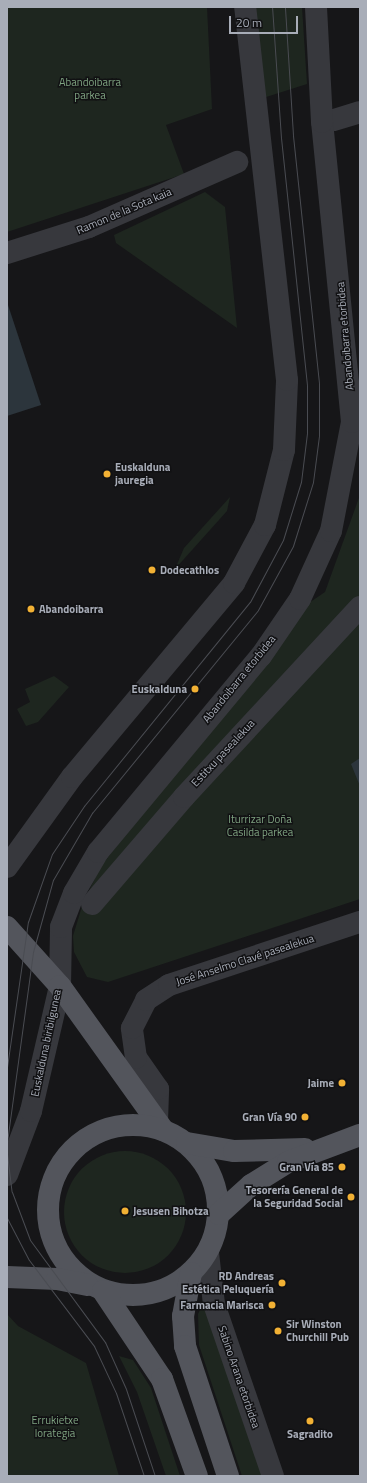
<!DOCTYPE html>
<meta charset="utf-8">
<style>
body{margin:0}
#map{position:relative;width:367px;height:1483px;overflow:hidden;background:#161618;font-family:"Titillium Web",sans-serif}
div>[style]{position:absolute}
.green>*{inset:0;background:#1e261f}
.round{border-radius:50%}
.water>*{inset:0;background:#2c353c}
.minor>*{height:22px;margin:-11px;padding:0 11px;transform-origin:11px;border-radius:11px;background:#37383d}
.major>*{height:22px;margin:-11px;padding:0 11px;transform-origin:11px;border-radius:11px;background:#53555c}
.major>.ring{margin:-11px;padding:0;box-sizing:content-box;background:none;border:22px solid #53555c;border-radius:50%}
.tram>*{height:1px;margin:-0.5px;padding:0 0.5px;transform-origin:0.5px;border-radius:0.5px;background:#4a4c52}
.dots>*{width:11px;height:11px;translate:-50% -50%;box-sizing:border-box;border:2px solid #111113;border-radius:50%}
span{translate:-50% -50%;white-space:nowrap;text-align:center;line-height:1.15;-webkit-text-stroke:3px #111113;paint-order:stroke}
.park-label{font-size:11px;color:#7fa381}
.street-label{font-size:11px;color:#a8adb8}
.poi-label{font-size:11px;color:#a8adb8;font-weight:700}
.left{translate:0 -50%;text-align:left}
.right{translate:-100% -50%;text-align:right}
.frame{position:absolute;inset:0;border:8px solid #a8adb8;pointer-events:none}
.scale{position:absolute;left:229px;top:16px;width:69px;height:18px;box-sizing:border-box;border:2px solid #a8adb8;border-top:0;padding-left:5px;font-size:12px;line-height:14px;white-space:nowrap;color:#a8adb8;-webkit-text-stroke:3px #111113;paint-order:stroke}
</style>
<div id="map">
<div class="green">
<i style="clip-path:polygon(7px 7px,207px 7px,212px 109px,166px 125px,184px 174px,7px 232px)"></i>
<i style="clip-path:polygon(253px 7px,302px 7px,307px 84px,263px 98px)"></i>
<i style="clip-path:polygon(205px 192px,225px 207px,237px 328px,116px 243px,114px 235px)"></i>
<i style="clip-path:polygon(360px 495px,360px 899px,108px 982px,87px 977px,74px 952px,73px 936px,83px 903px,101px 866px,306px 605px,325px 592px)"></i>
<i style="clip-path:polygon(230px 497px,227px 511px,175px 569px,184px 548px)"></i>
<i style="clip-path:polygon(54px 676px,69px 687px,38px 722px,26px 726px,17px 709px,30px 702px,25px 689px)"></i>
<i class="round" style="left:64px;top:1151px;width:122px;height:122px"></i>
<i style="clip-path:polygon(207px 1295px,262px 1476px,242px 1476px,199px 1345px,198px 1314px)"></i>
<i style="clip-path:polygon(7px 1314px,18px 1326px,86px 1363px,119px 1476px,7px 1476px)"></i>
<i style="clip-path:polygon(119px 1356px,133px 1360px,151px 1388px,180px 1476px,166px 1476px,137px 1392px)"></i>
</div>
<div class="water">
<i style="clip-path:polygon(7px 302px,41px 405px,7px 416px)"></i>
<i style="clip-path:polygon(360px 758px,360px 786px,351px 764px)"></i>
</div>
<div class="minor">
<i style="left:334px;top:120px;width:27px;rotate:-17deg"></i>
<i style="left:7px;top:253px;width:86px;rotate:-17.6deg"></i>
<i style="left:89px;top:227px;width:162px;rotate:-23.7deg"></i>
<i style="left:7px;top:867px;width:111px;rotate:-54.2deg"></i>
<i style="left:72px;top:777px;width:253px;rotate:-50.1deg"></i>
<i style="left:234px;top:583px;width:66px;rotate:-61.9deg"></i>
<i style="left:265px;top:525px;width:77px;rotate:-75.8deg"></i>
<i style="left:284px;top:450px;width:70px;rotate:-87.5deg"></i>
<i style="left:287px;top:380px;width:375px;rotate:-96.4deg"></i>
<i style="left:92px;top:904px;width:141px;rotate:-49.3deg"></i>
<i style="left:184px;top:797px;width:259px;rotate:-47.2deg"></i>
<i style="left:157px;top:1121px;width:32px;rotate:-88deg"></i>
<i style="left:158px;top:1089px;width:38px;rotate:-125deg"></i>
<i style="left:136px;top:1058px;width:30px;rotate:-98deg"></i>
<i style="left:132px;top:1028px;width:31px;rotate:-63deg"></i>
<i style="left:146px;top:1000px;width:27px;rotate:-33deg"></i>
<i style="left:169px;top:985px;width:201px;rotate:-18.3deg"></i>
<i style="left:7px;top:1175px;width:68px;rotate:-69.4deg"></i>
<i style="left:31px;top:1111px;width:128px;rotate:-76.9deg"></i>
<i style="left:60px;top:986px;width:59px;rotate:-89deg"></i>
<i style="left:61px;top:927px;width:36px;rotate:-69deg"></i>
<i style="left:74px;top:893px;width:48px;rotate:-59.7deg"></i>
<i style="left:98px;top:852px;width:255px;rotate:-50.3deg"></i>
<i style="left:261px;top:656px;width:69px;rotate:-55.6deg"></i>
<i style="left:300px;top:599px;width:75px;rotate:-65.5deg"></i>
<i style="left:331px;top:531px;width:111px;rotate:-79.1deg"></i>
<i style="left:352px;top:422px;width:301px;rotate:-95.7deg"></i>
<i style="left:322px;top:122px;width:115px;rotate:-93deg"></i>
<i style="left:208px;top:1253px;width:51px;rotate:83.3deg"></i>
<i style="left:214px;top:1304px;width:182px;rotate:71.1deg"></i>
</div>
<div class="major">
<i style="left:7px;top:927px;width:79px;rotate:48.1deg"></i>
<i style="left:60px;top:986px;width:177px;rotate:54.4deg"></i>
<i class="ring" style="left:48px;top:1125px;width:148px;height:148px"></i>
<i style="left:187px;top:1143px;width:48px;rotate:9.7deg"></i>
<i style="left:234px;top:1151px;width:71px;rotate:-1.6deg"></i>
<i style="left:219px;top:1214px;width:43px;rotate:-42.2deg"></i>
<i style="left:251px;top:1185px;width:44px;rotate:-31.9deg"></i>
<i style="left:288px;top:1162px;width:77px;rotate:-20.6deg"></i>
<i style="left:191px;top:1273px;width:44px;rotate:100.5deg"></i>
<i style="left:183px;top:1316px;width:30px;rotate:86deg"></i>
<i style="left:185px;top:1346px;width:137px;rotate:71.7deg"></i>
<i style="left:7px;top:1277px;width:50px;rotate:2.3deg"></i>
<i style="left:57px;top:1279px;width:31px;rotate:11deg"></i>
<i style="left:103px;top:1291px;width:106px;rotate:56.2deg"></i>
<i style="left:162px;top:1379px;width:103px;rotate:70.2deg"></i>
</div>
<div class="tram">
<i style="left:7px;top:1067px;width:147px;rotate:-81.8deg"></i>
<i style="left:28px;top:922px;width:72px;rotate:-70.6deg"></i>
<i style="left:52px;top:854px;width:58px;rotate:-56.3deg"></i>
<i style="left:84px;top:806px;width:263px;rotate:-50.9deg"></i>
<i style="left:250px;top:602px;width:70px;rotate:-62deg"></i>
<i style="left:283px;top:540px;width:61px;rotate:-72.8deg"></i>
<i style="left:301px;top:482px;width:49px;rotate:-83deg"></i>
<i style="left:307px;top:433px;width:48px;rotate:-90deg"></i>
<i style="left:307px;top:385px;width:248px;rotate:-96deg"></i>
<i style="left:281px;top:138px;width:131px;rotate:-93.9deg"></i>
<i style="left:7px;top:1142px;width:192px;rotate:-82.2deg"></i>
<i style="left:33px;top:952px;width:75px;rotate:-74.5deg"></i>
<i style="left:53px;top:880px;width:78px;rotate:-59.8deg"></i>
<i style="left:92px;top:813px;width:262px;rotate:-50.7deg"></i>
<i style="left:258px;top:610px;width:73px;rotate:-61.3deg"></i>
<i style="left:293px;top:546px;width:67px;rotate:-72.6deg"></i>
<i style="left:313px;top:482px;width:46px;rotate:-82.6deg"></i>
<i style="left:319px;top:436px;width:53px;rotate:-90deg"></i>
<i style="left:319px;top:383px;width:249px;rotate:-96deg"></i>
<i style="left:293px;top:135px;width:128px;rotate:-93.6deg"></i>
<i style="left:7px;top:1154px;width:38px;rotate:83deg"></i>
<i style="left:12px;top:1192px;width:51px;rotate:69.4deg"></i>
<i style="left:30px;top:1240px;width:127px;rotate:53.7deg"></i>
<i style="left:105px;top:1342px;width:51px;rotate:65.9deg"></i>
<i style="left:126px;top:1389px;width:92px;rotate:71.6deg"></i>
<i style="left:7px;top:1218px;width:47px;rotate:62.4deg"></i>
<i style="left:29px;top:1260px;width:108px;rotate:52.9deg"></i>
<i style="left:94px;top:1346px;width:52px;rotate:64.9deg"></i>
<i style="left:116px;top:1393px;width:88px;rotate:71.4deg"></i>
</div>
<div class="dots">
<i style="left:107px;top:474px;background:#f2b134"></i>
<i style="left:152px;top:570px;background:#f2b134"></i>
<i style="left:31px;top:609px;background:#f2b134"></i>
<i style="left:195px;top:689px;background:#f2b134"></i>
<i style="left:342px;top:1083px;background:#f2b134"></i>
<i style="left:305px;top:1117px;background:#f2b134"></i>
<i style="left:342px;top:1167px;background:#f2b134"></i>
<i style="left:351px;top:1197px;background:#f2b134"></i>
<i style="left:125px;top:1211px;background:#f2b134"></i>
<i style="left:282px;top:1283px;background:#f2b134"></i>
<i style="left:272px;top:1305px;background:#f2b134"></i>
<i style="left:278px;top:1331px;background:#f2b134"></i>
<i style="left:310px;top:1421px;background:#f2b134"></i>
</div>
<div class="park-label">
<span style="left:90px;top:89px">Abandoibarra<br>parkea</span>
<span style="left:260px;top:826px">Iturrizar Doña<br>Casilda parkea</span>
<span style="left:55px;top:1427px">Errukietxe<br>lorategia</span>
</div>
<div class="street-label">
<span style="left:124px;top:211px;rotate:-23deg">Ramon de la Sota kaia</span>
<span style="left:345px;top:336px;rotate:-95deg">Abandoibarra etorbidea</span>
<span style="left:239px;top:679px;rotate:-51deg">Abandoibarra etorbidea</span>
<span style="left:223px;top:753px;rotate:-47deg">Estitxu pasealekua</span>
<span style="left:245px;top:960px;rotate:-18deg">José Anselmo Clavé pasealekua</span>
<span style="left:46px;top:1043px;rotate:-78deg">Euskalduna biribilgunea</span>
<span style="left:239px;top:1377px;rotate:71deg">Sabino Arana etorbidea</span>
</div>
<div class="poi-label">
<span class="left" style="left:115px;top:474px">Euskalduna<br>jauregia</span>
<span class="left" style="left:160px;top:570px">Dodecathlos</span>
<span class="left" style="left:39px;top:609px">Abandoibarra</span>
<span class="right" style="left:187px;top:689px">Euskalduna</span>
<span class="right" style="left:334px;top:1083px">Jaime</span>
<span class="right" style="left:297px;top:1117px">Gran Vía 90</span>
<span class="right" style="left:334px;top:1167px">Gran Vía 85</span>
<span class="right" style="left:343px;top:1197px">Tesorería General de<br>la Seguridad Social</span>
<span class="left" style="left:133px;top:1211px">Jesusen Bihotza</span>
<span class="right" style="left:274px;top:1283px">RD Andreas<br>Estética Peluquería</span>
<span class="right" style="left:264px;top:1305px">Farmacia Marisca</span>
<span class="left" style="left:286px;top:1331px">Sir Winston<br>Churchill Pub</span>
<span style="left:310px;top:1434px">Sagradito</span>
</div>
<div class="frame"></div>
<div class="scale">20 m</div>
</div>
